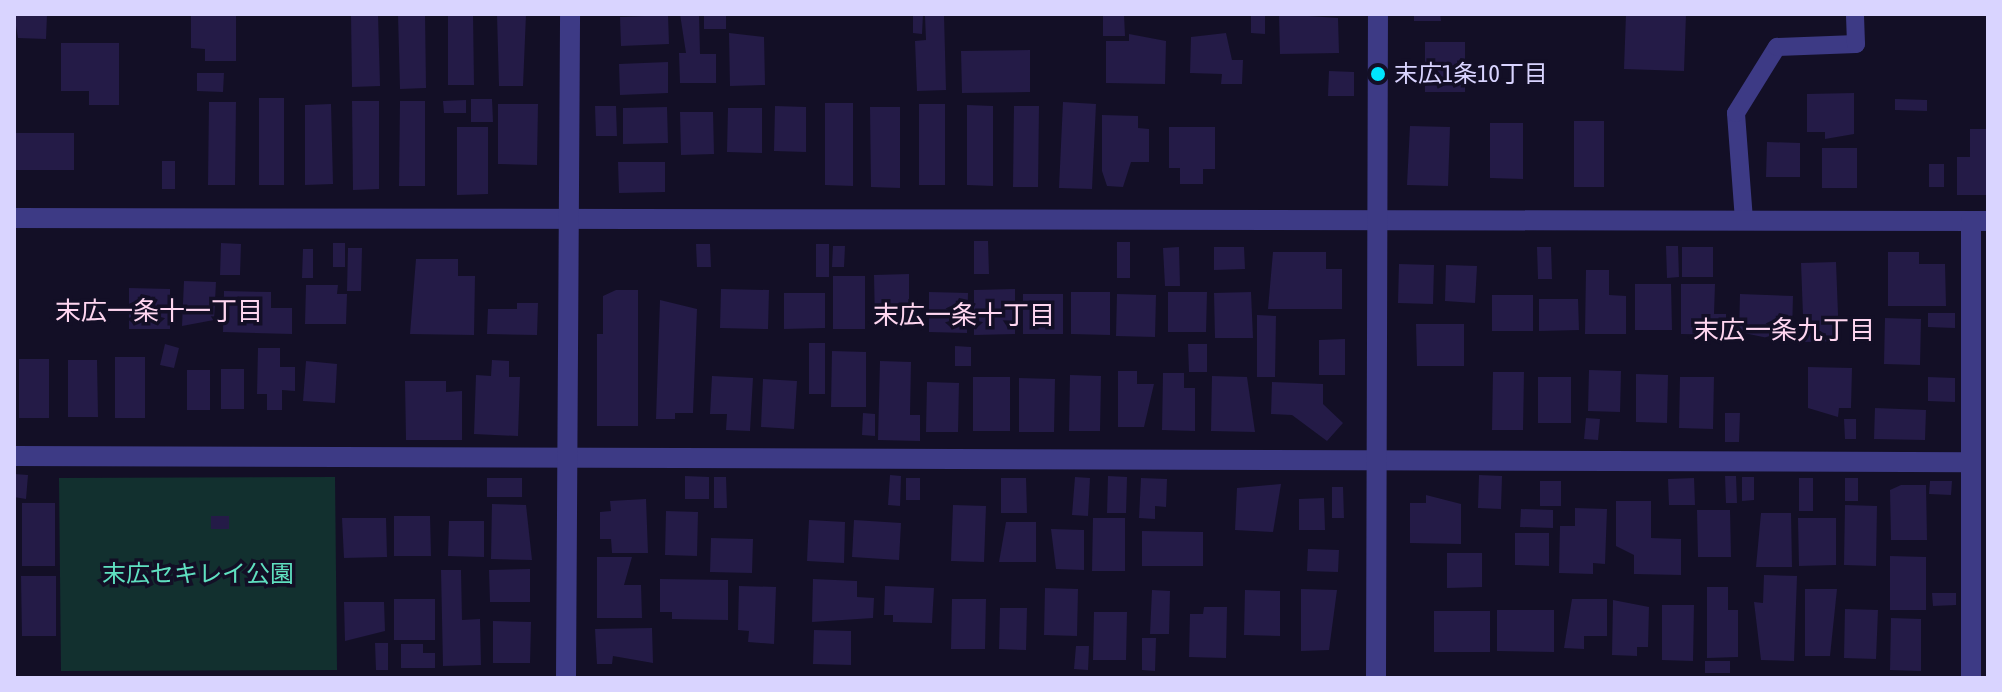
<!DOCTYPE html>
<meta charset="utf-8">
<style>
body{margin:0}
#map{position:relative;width:2002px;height:692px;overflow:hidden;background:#130f26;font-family:"Asap Condensed","Noto Sans JP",sans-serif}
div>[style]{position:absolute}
.green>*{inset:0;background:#12302f}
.building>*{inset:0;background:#241b47}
.service>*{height:18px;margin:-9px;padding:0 9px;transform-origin:9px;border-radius:9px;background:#3d3a85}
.minor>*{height:20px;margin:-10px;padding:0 10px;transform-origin:10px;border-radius:10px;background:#3d3a85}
.dots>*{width:22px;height:22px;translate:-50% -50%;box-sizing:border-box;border:4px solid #130f26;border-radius:50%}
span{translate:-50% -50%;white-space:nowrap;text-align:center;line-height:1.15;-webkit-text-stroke:7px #130f26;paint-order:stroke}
.poi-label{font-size:24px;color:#d9d4ff}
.left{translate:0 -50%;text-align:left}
.park-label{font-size:24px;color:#5fe0c0}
.neighbourhood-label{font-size:26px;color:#ffd6f0}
.frame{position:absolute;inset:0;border:16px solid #d9d4ff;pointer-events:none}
</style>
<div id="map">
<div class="green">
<i style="clip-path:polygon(335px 477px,337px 670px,61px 671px,59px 478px)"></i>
</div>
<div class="building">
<i style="clip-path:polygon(14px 14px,47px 14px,46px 39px,18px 38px)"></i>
<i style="clip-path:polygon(191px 14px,236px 14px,236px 61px,205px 61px,205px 49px,191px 48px)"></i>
<i style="clip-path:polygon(351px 14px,378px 14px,380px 86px,352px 87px)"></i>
<i style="clip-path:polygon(398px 14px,425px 14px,426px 88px,400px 89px)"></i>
<i style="clip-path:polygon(448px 14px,473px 14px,474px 85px,448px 85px)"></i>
<i style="clip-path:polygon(497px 14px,526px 14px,523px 86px,499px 86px)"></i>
<i style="clip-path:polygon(680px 14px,699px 14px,700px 54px,716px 54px,716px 83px,680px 83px,679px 53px,686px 53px)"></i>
<i style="clip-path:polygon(704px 14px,726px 14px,726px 29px,704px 29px)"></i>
<i style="clip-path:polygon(913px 14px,923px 14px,922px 34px,913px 33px)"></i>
<i style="clip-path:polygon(1103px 14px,1124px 14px,1125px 36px,1103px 36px)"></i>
<i style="clip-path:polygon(1251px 14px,1265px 14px,1265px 34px,1251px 33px)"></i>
<i style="clip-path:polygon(1279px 14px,1338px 18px,1339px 53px,1280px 54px)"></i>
<i style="clip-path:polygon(1414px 14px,1440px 14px,1441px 21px,1414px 21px)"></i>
<i style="clip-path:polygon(1626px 14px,1686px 14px,1684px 71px,1624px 69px)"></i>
<i style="clip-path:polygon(668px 15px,669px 44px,621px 46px,620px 17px)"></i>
<i style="clip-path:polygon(944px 15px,946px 90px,917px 91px,915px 41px,926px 40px,925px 16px)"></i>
<i style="clip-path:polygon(729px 33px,764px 37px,765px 85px,730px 86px)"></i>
<i style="clip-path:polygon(1226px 33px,1232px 60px,1243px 60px,1242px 84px,1221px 84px,1222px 74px,1190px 73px,1191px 37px)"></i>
<i style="clip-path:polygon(1129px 34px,1166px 41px,1165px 84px,1106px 83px,1106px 41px,1129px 41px)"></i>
<i style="clip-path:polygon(1425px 42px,1465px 42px,1465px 92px,1425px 92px)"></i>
<i style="clip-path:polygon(61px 43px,119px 43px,119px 105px,89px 105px,89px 91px,61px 91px)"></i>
<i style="clip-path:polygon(1030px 50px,1030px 92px,962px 93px,961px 51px)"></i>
<i style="clip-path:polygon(668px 62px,668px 93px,620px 95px,619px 64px)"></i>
<i style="clip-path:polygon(1329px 71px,1354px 72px,1354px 96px,1328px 96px)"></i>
<i style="clip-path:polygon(197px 73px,224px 73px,223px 92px,197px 91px)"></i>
<i style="clip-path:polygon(1854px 93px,1854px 134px,1825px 139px,1825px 132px,1807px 132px,1807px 94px)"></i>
<i style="clip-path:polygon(259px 98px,284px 98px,284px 185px,259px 185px)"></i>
<i style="clip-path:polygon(471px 99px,492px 99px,493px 122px,471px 122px)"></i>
<i style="clip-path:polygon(1895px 99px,1927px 100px,1927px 111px,1895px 110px)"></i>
<i style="clip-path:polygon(466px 100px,466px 113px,444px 113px,443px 101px)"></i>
<i style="clip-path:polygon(352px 101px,379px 101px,379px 189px,353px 190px)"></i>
<i style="clip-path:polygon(400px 101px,425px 101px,425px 186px,399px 186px)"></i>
<i style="clip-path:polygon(209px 102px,236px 102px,235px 185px,208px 185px)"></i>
<i style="clip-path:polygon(1063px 102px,1096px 104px,1092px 189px,1059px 188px)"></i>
<i style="clip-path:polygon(825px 103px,853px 103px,853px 186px,825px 185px)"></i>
<i style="clip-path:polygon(331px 104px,333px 184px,305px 185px,305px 105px)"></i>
<i style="clip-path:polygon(498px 104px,538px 104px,537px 165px,498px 164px)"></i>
<i style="clip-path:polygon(919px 104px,945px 104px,945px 185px,919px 185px)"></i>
<i style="clip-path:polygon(967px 105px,993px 106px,993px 186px,967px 185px)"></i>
<i style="clip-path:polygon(595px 106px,616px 106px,617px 136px,596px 136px)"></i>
<i style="clip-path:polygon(775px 106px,806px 107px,806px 152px,774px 151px)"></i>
<i style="clip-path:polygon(1014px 106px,1039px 106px,1038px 187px,1013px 187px)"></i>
<i style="clip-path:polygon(667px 107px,668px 143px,623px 144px,623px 108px)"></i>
<i style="clip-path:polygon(870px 107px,900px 107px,900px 188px,871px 187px)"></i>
<i style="clip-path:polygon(728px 108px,762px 108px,762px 153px,727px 152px)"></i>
<i style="clip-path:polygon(680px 112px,713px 112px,714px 154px,681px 155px)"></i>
<i style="clip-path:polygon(1102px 115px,1138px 116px,1138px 128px,1149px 129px,1149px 162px,1131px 162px,1123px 187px,1107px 186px,1102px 171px)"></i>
<i style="clip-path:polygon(1574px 121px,1604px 121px,1604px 187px,1574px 187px)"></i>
<i style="clip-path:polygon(1490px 123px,1523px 123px,1523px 179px,1490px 178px)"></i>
<i style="clip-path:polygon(1410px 126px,1450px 127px,1448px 186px,1407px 185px)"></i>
<i style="clip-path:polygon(457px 127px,488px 127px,488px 194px,457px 195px)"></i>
<i style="clip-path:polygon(1169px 127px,1215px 127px,1215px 169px,1203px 169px,1203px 184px,1180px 184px,1180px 168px,1169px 168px)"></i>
<i style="clip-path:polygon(1970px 129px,1988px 129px,1988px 195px,1957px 195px,1957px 157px,1970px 157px)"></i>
<i style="clip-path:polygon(14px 133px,74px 133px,74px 170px,14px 170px)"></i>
<i style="clip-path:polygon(1767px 142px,1800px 143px,1800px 177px,1766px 177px)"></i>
<i style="clip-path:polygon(1822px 148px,1857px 148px,1857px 188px,1822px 188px)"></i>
<i style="clip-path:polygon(162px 161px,175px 161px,175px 189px,162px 189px)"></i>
<i style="clip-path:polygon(618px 162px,665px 162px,665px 192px,619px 193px)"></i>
<i style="clip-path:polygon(1929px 164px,1944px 164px,1944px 187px,1929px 187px)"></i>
<i style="clip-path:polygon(974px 241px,988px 241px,989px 274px,974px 274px)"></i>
<i style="clip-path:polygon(1117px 242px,1130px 242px,1130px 278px,1117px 278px)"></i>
<i style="clip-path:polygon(221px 243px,241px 244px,240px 275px,220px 275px)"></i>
<i style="clip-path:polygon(333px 243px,345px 243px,345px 267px,333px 267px)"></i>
<i style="clip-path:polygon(696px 244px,710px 244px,711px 267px,697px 267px)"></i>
<i style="clip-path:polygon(816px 244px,829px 244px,829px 277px,816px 277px)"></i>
<i style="clip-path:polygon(833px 246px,845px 246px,844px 267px,832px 267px)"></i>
<i style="clip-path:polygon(1666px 246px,1678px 246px,1679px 277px,1667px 278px)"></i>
<i style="clip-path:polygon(1179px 247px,1180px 286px,1165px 286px,1163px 248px)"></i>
<i style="clip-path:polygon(1214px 247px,1244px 247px,1245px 269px,1214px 270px)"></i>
<i style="clip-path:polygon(1537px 247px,1551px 247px,1552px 279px,1538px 279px)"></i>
<i style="clip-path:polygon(1682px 247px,1713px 247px,1713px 277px,1682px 277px)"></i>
<i style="clip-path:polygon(348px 248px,362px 248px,361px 291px,347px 291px)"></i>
<i style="clip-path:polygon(303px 249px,313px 249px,313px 278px,302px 278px)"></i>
<i style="clip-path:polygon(1273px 252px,1326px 252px,1326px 269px,1342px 269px,1342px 309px,1268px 309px)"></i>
<i style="clip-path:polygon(1888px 252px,1919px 252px,1919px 264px,1945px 264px,1946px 306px,1888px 306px)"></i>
<i style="clip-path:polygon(416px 259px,458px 259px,458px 276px,475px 276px,474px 335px,410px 334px)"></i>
<i style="clip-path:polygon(1836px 262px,1839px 341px,1804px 342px,1801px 263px)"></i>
<i style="clip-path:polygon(1399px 264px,1434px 265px,1433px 304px,1398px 303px)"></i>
<i style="clip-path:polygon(1446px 265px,1477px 266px,1475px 303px,1445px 301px)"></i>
<i style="clip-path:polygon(1586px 270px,1609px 270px,1609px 295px,1626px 296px,1626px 334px,1585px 334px)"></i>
<i style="clip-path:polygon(909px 274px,909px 324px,875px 324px,874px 275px)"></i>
<i style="clip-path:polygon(833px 276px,865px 276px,865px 329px,833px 329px)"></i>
<i style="clip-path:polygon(184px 281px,216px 282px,214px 320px,182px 326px)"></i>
<i style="clip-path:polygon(1635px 284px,1671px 284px,1672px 330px,1635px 330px)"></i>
<i style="clip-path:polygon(1681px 284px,1715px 284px,1714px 314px,1726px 314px,1726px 335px,1681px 334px)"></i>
<i style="clip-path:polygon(306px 285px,338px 285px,337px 294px,347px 294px,346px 324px,305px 324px)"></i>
<i style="clip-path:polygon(129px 288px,170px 289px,170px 329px,129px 329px)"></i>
<i style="clip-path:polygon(721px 289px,769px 290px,768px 329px,720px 328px)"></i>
<i style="clip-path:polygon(1015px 289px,1015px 334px,974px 335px,974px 290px)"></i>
<i style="clip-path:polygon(616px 290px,638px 290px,638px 426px,597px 426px,597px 334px,603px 334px,603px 296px)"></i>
<i style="clip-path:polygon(224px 291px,271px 292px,271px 308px,292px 308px,292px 334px,223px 332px)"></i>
<i style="clip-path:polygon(929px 292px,968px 293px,967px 333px,929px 332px)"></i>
<i style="clip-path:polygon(1071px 292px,1110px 292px,1110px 335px,1071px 334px)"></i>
<i style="clip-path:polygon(1168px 292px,1207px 292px,1206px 332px,1168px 332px)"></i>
<i style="clip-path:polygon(1251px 292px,1253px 338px,1215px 338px,1214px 293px)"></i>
<i style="clip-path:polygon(784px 293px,825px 293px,825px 328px,784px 329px)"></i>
<i style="clip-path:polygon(1023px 294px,1063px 294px,1063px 334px,1023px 334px)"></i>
<i style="clip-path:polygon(1117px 294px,1156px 295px,1155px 337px,1116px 336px)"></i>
<i style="clip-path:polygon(1740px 294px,1793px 296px,1792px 333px,1783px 333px,1782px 341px,1739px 332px)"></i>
<i style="clip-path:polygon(1492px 295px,1533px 295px,1533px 331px,1492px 331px)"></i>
<i style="clip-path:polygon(1539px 299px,1578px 299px,1579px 330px,1539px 331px)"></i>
<i style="clip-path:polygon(660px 300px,697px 309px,693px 413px,675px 413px,675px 419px,656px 419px)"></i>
<i style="clip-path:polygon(517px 303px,538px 303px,537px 335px,487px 334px,488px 309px,517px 309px)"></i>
<i style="clip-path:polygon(1928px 313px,1955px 313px,1955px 328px,1928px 327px)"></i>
<i style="clip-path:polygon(1257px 315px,1276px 316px,1275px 377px,1257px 377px)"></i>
<i style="clip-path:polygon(1885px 318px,1921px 319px,1920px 365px,1884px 364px)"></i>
<i style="clip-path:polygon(1416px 324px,1464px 324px,1464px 366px,1417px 366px)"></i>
<i style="clip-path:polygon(1345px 339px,1345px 375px,1319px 375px,1319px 340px)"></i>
<i style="clip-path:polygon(809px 343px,825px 343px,825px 394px,809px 394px)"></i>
<i style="clip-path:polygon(165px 344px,179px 348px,174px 368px,160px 365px)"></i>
<i style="clip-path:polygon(1188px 344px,1207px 344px,1207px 372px,1189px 372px)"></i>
<i style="clip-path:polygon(955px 346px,971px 347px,971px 366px,955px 366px)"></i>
<i style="clip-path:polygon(258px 348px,280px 348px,280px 367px,295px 367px,295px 391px,282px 390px,282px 410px,267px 410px,267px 394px,257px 394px)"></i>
<i style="clip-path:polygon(832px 351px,866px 352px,866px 407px,831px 407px)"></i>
<i style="clip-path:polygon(115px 357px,145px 357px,145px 418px,115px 418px)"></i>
<i style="clip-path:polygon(19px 359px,49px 359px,49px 418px,19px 418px)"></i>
<i style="clip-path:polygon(68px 360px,97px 360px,98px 417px,68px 417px)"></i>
<i style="clip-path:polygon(492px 360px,509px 361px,509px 377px,520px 377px,518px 436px,474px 434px,476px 375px,491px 376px)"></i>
<i style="clip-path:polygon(306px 361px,337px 364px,335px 403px,303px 401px)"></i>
<i style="clip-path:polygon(880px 361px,911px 362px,910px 415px,920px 415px,920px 441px,878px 440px)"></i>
<i style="clip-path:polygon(1808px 367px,1852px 368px,1851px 408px,1839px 408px,1838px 417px,1808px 408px)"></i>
<i style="clip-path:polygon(221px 369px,244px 369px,244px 409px,221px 409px)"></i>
<i style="clip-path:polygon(187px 370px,210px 370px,210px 410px,187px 410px)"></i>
<i style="clip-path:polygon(1589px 370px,1621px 371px,1620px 412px,1588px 411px)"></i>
<i style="clip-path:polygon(1118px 371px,1137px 371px,1137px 384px,1154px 384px,1144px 427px,1118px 427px)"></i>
<i style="clip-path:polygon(1493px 372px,1524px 372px,1523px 430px,1492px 430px)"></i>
<i style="clip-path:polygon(1163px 373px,1184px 373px,1184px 388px,1195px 388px,1195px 431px,1162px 430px)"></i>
<i style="clip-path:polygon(1636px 374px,1668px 375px,1667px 423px,1636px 422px)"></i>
<i style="clip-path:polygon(1070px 375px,1101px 376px,1100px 431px,1069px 431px)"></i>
<i style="clip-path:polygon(712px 376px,753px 378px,750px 431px,726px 430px,727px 414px,710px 414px)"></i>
<i style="clip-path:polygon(1212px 376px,1247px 377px,1255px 432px,1211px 431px)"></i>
<i style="clip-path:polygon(973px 377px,1010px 377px,1010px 431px,973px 431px)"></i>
<i style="clip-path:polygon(1538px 377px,1571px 377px,1571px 423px,1538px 423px)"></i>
<i style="clip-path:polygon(1680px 377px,1714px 377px,1713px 429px,1679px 428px)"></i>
<i style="clip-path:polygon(1928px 377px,1955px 378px,1955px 402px,1928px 401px)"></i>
<i style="clip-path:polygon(1019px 378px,1055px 379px,1054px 432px,1019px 432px)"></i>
<i style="clip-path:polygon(763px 379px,797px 381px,794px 429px,761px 427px)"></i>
<i style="clip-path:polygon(405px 381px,446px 381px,446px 392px,462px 391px,462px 440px,406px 440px)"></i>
<i style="clip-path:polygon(927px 382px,959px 383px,958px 432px,926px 432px)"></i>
<i style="clip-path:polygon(1272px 382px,1323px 384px,1323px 404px,1343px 423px,1327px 441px,1292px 415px,1271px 414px)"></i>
<i style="clip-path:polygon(1875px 408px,1926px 410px,1925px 440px,1874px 439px)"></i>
<i style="clip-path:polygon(863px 413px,875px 414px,875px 436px,862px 435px)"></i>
<i style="clip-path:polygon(1725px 413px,1740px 413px,1739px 442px,1725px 442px)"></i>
<i style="clip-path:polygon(1586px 418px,1600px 419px,1598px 440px,1584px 439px)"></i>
<i style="clip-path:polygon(1844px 419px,1856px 419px,1856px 439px,1845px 439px)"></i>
<i style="clip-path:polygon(14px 474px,28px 475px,26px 499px,14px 497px)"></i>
<i style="clip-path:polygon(890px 475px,901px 476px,900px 506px,888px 505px)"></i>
<i style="clip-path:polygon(1479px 475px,1502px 476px,1501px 509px,1478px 508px)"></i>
<i style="clip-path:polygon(685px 476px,709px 477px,709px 499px,685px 499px)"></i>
<i style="clip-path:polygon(1108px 476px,1127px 477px,1126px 513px,1107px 513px)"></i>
<i style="clip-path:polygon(1725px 476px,1736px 476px,1737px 503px,1726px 503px)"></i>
<i style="clip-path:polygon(714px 477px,726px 477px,727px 508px,714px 508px)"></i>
<i style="clip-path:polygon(1075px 477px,1090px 478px,1088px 516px,1072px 515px)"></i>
<i style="clip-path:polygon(1742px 477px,1754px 477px,1754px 500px,1742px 501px)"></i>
<i style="clip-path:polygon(487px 478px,522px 478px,522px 497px,487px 497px)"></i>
<i style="clip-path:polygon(906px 478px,920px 478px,920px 500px,906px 500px)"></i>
<i style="clip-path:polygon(1001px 478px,1026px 478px,1027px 513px,1001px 513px)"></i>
<i style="clip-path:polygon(1141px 478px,1167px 479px,1166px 507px,1155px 506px,1155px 519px,1139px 518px)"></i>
<i style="clip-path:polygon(1694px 478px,1695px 505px,1669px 505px,1668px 479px)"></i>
<i style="clip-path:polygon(1799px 478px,1813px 478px,1813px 511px,1799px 511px)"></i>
<i style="clip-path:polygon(1845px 478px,1858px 478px,1858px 501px,1845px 501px)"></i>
<i style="clip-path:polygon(1540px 481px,1561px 481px,1561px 506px,1540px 506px)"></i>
<i style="clip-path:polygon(1930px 481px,1952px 481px,1951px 495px,1929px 494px)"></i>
<i style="clip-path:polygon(1281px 484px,1273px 532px,1235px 530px,1237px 488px)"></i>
<i style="clip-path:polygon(1901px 485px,1926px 485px,1927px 540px,1891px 540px,1890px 490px)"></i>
<i style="clip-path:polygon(1332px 487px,1343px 487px,1344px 518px,1332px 518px)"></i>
<i style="clip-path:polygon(1426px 495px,1461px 504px,1461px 544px,1410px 543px,1410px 503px,1426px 503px)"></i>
<i style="clip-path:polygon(1324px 498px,1325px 530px,1299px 530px,1299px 499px)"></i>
<i style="clip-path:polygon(646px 499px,648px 553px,612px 553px,611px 539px,600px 539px,600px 512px,611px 511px,610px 501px)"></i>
<i style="clip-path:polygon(1616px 501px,1651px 501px,1651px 538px,1681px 539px,1681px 575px,1634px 574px,1634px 555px,1616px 546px)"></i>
<i style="clip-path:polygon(22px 503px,55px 503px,55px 566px,22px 566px)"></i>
<i style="clip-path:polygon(492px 504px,526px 505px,532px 560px,491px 559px)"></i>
<i style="clip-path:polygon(953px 505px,986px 506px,984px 562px,951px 561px)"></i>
<i style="clip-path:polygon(1845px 505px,1877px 506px,1876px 566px,1844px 565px)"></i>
<i style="clip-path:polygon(1575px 508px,1607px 509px,1605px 564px,1593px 563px,1593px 574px,1559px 573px,1560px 526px,1575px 526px)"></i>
<i style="clip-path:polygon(1521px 509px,1553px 510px,1553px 528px,1520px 527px)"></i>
<i style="clip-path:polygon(1697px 510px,1730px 510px,1731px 557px,1698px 557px)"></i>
<i style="clip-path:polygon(666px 511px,698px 512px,697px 556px,665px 555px)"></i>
<i style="clip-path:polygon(1761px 513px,1791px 513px,1792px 567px,1756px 567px)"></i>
<i style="clip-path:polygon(211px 516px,229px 516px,229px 529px,211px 529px)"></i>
<i style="clip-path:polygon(394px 516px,430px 516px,431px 556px,394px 556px)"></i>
<i style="clip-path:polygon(342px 518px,386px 518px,387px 557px,344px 558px)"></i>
<i style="clip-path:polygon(1093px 518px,1125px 518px,1125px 571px,1092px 571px)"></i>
<i style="clip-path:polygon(1798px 518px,1836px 518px,1836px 565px,1799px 566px)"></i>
<i style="clip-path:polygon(809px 520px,845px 522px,844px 563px,807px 561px)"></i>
<i style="clip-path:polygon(854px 520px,901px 523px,899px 560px,852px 557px)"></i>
<i style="clip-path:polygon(449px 521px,484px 521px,484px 557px,448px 556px)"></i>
<i style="clip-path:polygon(1006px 522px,1036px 522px,1036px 562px,999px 562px)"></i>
<i style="clip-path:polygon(1051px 529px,1084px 530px,1084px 570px,1056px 569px)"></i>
<i style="clip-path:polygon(1142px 531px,1203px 532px,1203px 566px,1142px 566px)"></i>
<i style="clip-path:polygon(1515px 533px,1549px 533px,1549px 566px,1515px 565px)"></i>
<i style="clip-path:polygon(711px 538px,753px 539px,752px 573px,710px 572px)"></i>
<i style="clip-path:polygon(1308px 549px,1339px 550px,1338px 572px,1307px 571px)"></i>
<i style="clip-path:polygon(1447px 553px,1482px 553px,1482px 587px,1447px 588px)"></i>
<i style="clip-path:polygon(1890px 556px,1926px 557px,1926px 610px,1890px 610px)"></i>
<i style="clip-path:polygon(597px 557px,632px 557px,624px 585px,641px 585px,642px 618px,597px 618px)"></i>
<i style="clip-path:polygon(530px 569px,530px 602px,490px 602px,489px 570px)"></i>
<i style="clip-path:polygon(441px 570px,461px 570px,462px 620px,480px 619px,481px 665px,443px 666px)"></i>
<i style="clip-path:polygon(1764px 575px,1797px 576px,1794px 661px,1761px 660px,1754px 602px,1763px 603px)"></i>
<i style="clip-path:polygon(21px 576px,56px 576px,56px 636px,22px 636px)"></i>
<i style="clip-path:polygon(660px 579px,728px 580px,728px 620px,672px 619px,672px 612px,660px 612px)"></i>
<i style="clip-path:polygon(813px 579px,857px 581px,857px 597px,874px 598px,873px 618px,812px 622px)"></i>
<i style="clip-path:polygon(739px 586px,776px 587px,774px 644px,748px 642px,749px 631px,738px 630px)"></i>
<i style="clip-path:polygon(885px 586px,934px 588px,932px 623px,893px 622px,893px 615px,884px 615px)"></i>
<i style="clip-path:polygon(1707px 587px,1728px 587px,1728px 610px,1738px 610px,1738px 657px,1707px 658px)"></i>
<i style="clip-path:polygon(1045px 588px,1078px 589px,1077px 636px,1044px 635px)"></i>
<i style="clip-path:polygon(1301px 589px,1337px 590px,1329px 650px,1301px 651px)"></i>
<i style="clip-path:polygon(1805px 589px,1837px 589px,1830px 656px,1805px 656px)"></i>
<i style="clip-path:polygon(1152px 590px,1170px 591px,1169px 634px,1150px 634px)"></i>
<i style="clip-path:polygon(1245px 590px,1280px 591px,1280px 636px,1244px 635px)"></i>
<i style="clip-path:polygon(1932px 593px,1956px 593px,1956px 605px,1933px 606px)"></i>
<i style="clip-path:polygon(394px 599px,435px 599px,435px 640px,394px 640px)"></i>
<i style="clip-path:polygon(952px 599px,986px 599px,985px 649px,951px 649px)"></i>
<i style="clip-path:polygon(1572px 599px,1607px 599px,1607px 636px,1584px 636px,1584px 649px,1564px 648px)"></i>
<i style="clip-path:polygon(1613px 600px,1649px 607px,1648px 647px,1637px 647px,1637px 656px,1612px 655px)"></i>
<i style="clip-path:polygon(344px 602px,384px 602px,385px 631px,345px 641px)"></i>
<i style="clip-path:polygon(1662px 605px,1694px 605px,1693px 661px,1662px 660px)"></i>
<i style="clip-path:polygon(1204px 607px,1227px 607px,1226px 658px,1189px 657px,1190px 614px,1203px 614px)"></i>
<i style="clip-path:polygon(1000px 608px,1027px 608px,1026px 650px,999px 649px)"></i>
<i style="clip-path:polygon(1845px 609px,1878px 610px,1876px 659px,1844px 658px)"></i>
<i style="clip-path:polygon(1497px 610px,1554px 610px,1554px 652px,1497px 651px)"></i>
<i style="clip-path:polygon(1434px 611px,1490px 611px,1490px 652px,1434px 652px)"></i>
<i style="clip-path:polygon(1094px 612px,1127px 612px,1126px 660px,1093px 660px)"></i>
<i style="clip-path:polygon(1891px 618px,1921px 619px,1921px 671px,1890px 670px)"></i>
<i style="clip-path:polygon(493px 621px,531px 622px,530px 663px,493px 663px)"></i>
<i style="clip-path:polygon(652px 628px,653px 663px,613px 656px,612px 664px,597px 664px,595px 629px)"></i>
<i style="clip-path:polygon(814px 630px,851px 631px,851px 665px,813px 664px)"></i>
<i style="clip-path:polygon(1142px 638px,1156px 638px,1155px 671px,1142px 670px)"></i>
<i style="clip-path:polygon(375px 643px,388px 643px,388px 670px,376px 670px)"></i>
<i style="clip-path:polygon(401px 644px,423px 644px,423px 653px,435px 653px,435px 668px,401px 668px)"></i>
<i style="clip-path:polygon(1076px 646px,1089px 646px,1088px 670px,1074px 669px)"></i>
<i style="clip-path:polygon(1705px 661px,1730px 661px,1730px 673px,1705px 673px)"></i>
</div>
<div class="service">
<i style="left:1744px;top:220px;width:107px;rotate:-94.3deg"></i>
<i style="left:1736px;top:113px;width:78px;rotate:-58.2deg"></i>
<i style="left:1777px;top:47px;width:79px;rotate:-2.2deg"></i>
<i style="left:1856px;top:44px;width:30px;rotate:-92deg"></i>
</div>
<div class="minor">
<i style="left:14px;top:218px;width:1974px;rotate:0.09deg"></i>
<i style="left:14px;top:456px;width:1957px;rotate:0.18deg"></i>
<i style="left:566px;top:678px;width:664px;rotate:-89.65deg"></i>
<i style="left:1376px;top:678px;width:664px;rotate:-89.83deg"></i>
<i style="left:1971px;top:678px;width:457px;rotate:-90deg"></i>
</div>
<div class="dots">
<i style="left:1378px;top:74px;background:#00e5ff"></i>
</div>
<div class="poi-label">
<span class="left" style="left:1394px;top:74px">末広1条10丁目</span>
</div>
<div class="park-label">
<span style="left:198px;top:574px">末広セキレイ公園</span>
</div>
<div class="neighbourhood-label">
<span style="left:159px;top:312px">末広一条十一丁目</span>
<span style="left:964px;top:316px">末広一条十丁目</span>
<span style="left:1784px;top:331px">末広一条九丁目</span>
</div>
<div class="frame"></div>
</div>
